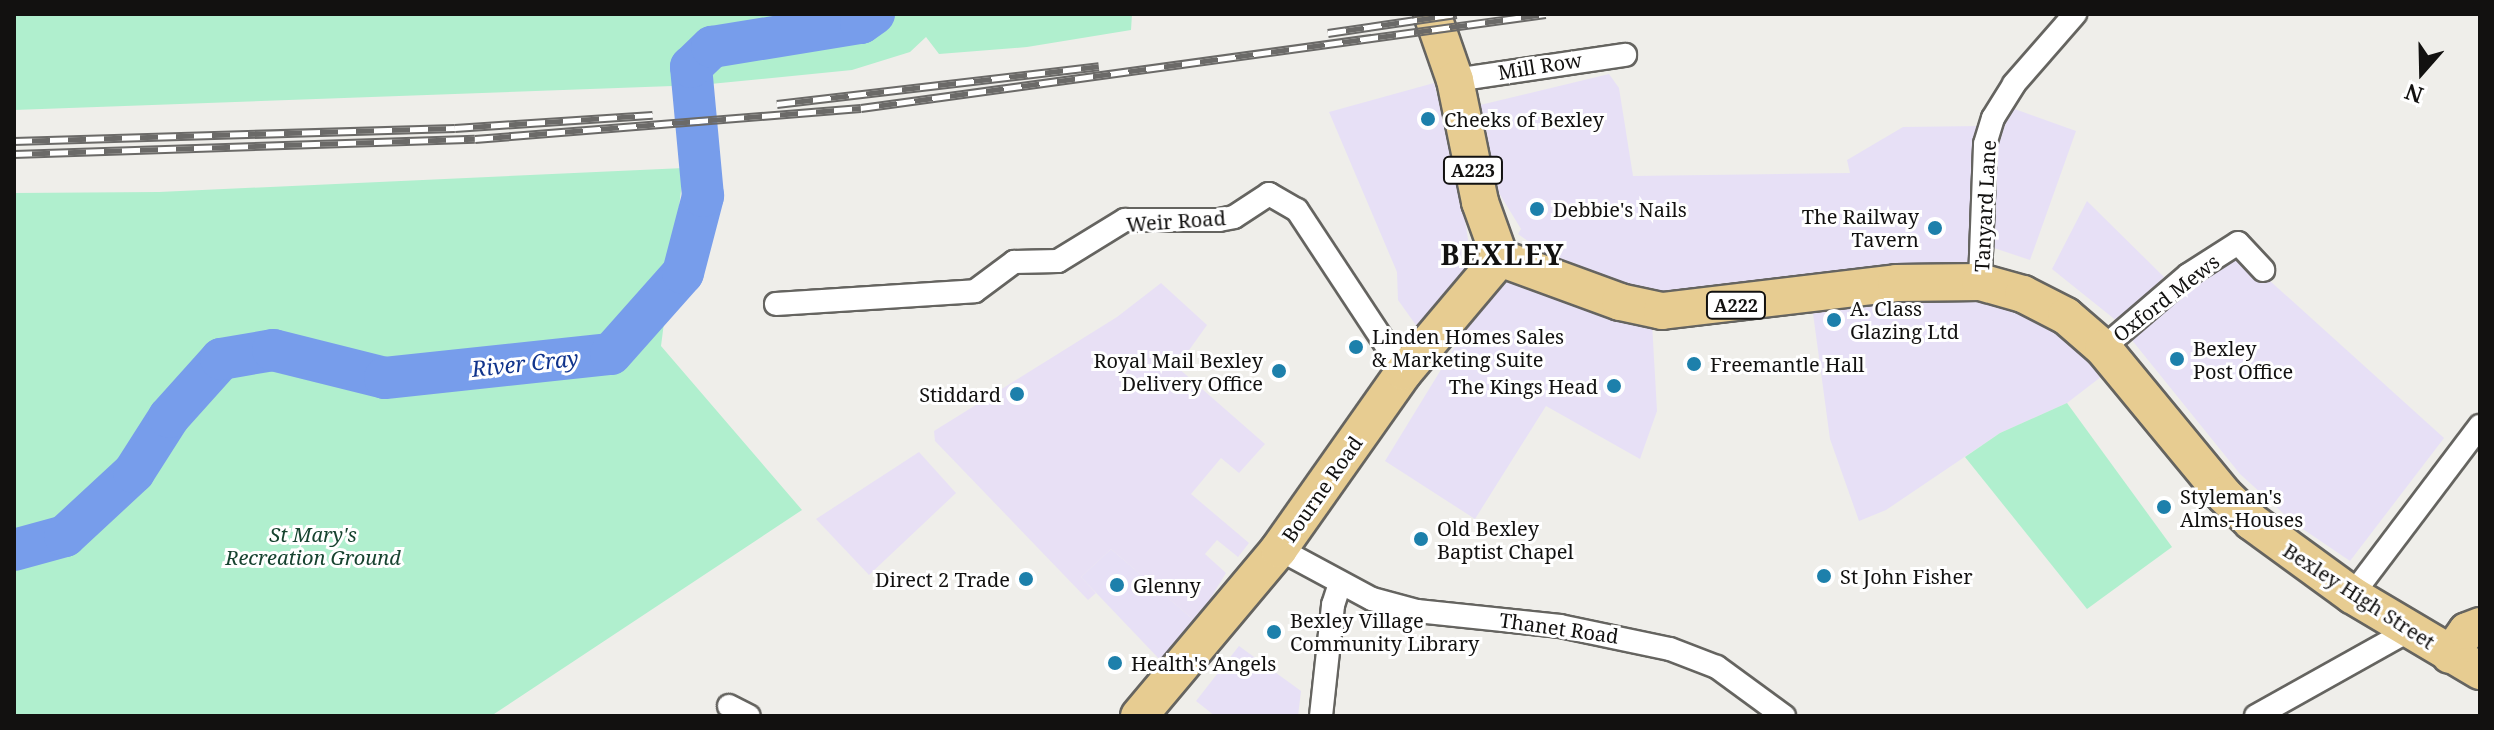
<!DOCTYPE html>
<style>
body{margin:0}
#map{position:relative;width:2494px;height:730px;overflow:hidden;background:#efeeea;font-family:"Noto Serif",serif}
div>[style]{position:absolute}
.commercial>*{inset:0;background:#e7e0f6}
.industrial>*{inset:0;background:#e8e0f5}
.green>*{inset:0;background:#b0efce}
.river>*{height:42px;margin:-21px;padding:0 21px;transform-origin:21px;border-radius:21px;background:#779deb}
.roads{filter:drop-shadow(2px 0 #656460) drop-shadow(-2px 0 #656460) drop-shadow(0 2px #656460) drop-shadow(0 -2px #656460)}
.street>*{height:22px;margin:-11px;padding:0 11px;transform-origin:11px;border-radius:11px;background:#fff}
.primary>*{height:36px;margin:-18px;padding:0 18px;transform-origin:18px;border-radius:18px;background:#e7cc91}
.rail>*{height:9px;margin-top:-4.5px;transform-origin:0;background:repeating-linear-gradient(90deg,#fff 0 18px,#6b6a68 0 36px);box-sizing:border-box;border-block:2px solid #6b6a68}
.dots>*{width:22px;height:22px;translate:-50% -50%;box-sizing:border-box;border:4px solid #fff;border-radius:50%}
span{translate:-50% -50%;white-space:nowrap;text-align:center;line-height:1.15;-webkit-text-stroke:6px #fff;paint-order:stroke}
.shield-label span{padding:2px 6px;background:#fff;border:2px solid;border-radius:6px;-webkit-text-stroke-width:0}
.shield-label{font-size:18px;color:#121110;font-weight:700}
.street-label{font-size:20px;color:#121110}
.poi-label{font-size:20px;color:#121110}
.left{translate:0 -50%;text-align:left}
.right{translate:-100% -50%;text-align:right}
.park-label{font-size:20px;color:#16432f;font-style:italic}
.water-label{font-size:22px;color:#10348c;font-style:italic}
.district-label{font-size:28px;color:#121110;font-weight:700;letter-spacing:2px}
.frame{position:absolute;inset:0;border:16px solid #121110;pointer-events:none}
.north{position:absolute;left:2382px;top:32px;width:80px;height:80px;-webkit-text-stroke:6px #fff;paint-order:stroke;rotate:200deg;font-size:22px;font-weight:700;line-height:32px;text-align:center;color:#121110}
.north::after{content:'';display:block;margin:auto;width:28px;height:36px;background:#121110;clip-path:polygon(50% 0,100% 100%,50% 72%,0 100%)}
</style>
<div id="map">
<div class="commercial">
<i style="clip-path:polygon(1609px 74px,1619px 88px,1633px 176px,1850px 173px,1847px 160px,1903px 127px,1980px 126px,1974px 265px,1660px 291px,1621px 282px,1619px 289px,1567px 269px,1518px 234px,1521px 229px,1496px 188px,1476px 106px)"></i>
<i style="clip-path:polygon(1434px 83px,1457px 166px,1470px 253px,1466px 273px,1418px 328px,1398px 300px,1397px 272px,1329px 112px)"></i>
<i style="clip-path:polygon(2012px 108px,2076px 131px,2030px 260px,1988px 246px,1996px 147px)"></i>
<i style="clip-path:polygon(2087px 201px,2164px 277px,2118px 322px,2052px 269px)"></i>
<i style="clip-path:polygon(2238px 252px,2444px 438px,2350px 561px,2294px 523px,2240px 474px,2131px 339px)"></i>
<i style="clip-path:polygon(1504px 278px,1571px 306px,1574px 300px,1652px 323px,1657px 411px,1640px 459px,1546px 406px,1475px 519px,1385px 461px,1472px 319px)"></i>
<i style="clip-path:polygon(1965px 292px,2042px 316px,2106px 373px,2067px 403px,2000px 433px,1886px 510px,1859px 521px,1830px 439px,1812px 306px)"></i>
<i style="clip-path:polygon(1111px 549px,1196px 622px,1162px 662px,1081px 577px)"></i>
<i style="clip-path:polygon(1239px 646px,1301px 691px,1298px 716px,1215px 716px,1196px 701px)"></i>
</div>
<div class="industrial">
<i style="clip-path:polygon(1161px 283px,1207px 325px,1177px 367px,1265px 444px,1239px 473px,1221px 458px,1191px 494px,1249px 543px,1238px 557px,1217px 540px,1205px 554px,1226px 573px,1196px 622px,1111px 549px,1081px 577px,1096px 593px,1088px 600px,935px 441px,934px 431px,1117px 317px)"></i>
<i style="clip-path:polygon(919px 452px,956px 493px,869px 575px,816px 519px)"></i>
</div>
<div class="green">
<i style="clip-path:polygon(14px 14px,1132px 14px,1131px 30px,1027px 47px,939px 54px,926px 37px,910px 52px,852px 70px,700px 85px,14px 110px)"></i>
<i style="clip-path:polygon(684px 168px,661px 346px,802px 510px,491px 716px,14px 716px,14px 193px,159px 192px)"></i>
<i style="clip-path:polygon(2067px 403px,2172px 547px,2087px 609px,1965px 457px,2000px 433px)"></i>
</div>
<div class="river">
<i style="left:14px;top:550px;width:53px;rotate:-15.4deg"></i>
<i style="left:65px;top:536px;width:94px;rotate:-42.8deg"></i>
<i style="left:134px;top:472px;width:65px;rotate:-57.5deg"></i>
<i style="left:169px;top:417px;width:78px;rotate:-48.1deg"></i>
<i style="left:221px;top:359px;width:53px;rotate:-9.8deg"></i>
<i style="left:273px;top:350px;width:115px;rotate:14deg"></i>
<i style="left:385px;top:378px;width:227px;rotate:-6.1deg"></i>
<i style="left:611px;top:354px;width:108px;rotate:-48.4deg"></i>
<i style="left:683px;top:273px;width:80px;rotate:-75.4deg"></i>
<i style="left:703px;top:196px;width:130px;rotate:-95.3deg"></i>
<i style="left:691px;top:67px;width:29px;rotate:-44deg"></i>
<i style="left:712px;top:47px;width:151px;rotate:-9.2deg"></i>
<i style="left:861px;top:23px;width:16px;rotate:-35deg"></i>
</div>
<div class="roads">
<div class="street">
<i style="left:1455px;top:80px;width:172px;rotate:-8.4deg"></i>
<i style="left:1980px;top:282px;width:138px;rotate:-87.9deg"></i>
<i style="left:1985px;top:144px;width:27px;rotate:-73deg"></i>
<i style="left:1993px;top:118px;width:40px;rotate:-58deg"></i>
<i style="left:2014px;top:84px;width:93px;rotate:-48.9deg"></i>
<i style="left:776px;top:304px;width:199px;rotate:-3.7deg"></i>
<i style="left:975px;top:291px;width:49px;rotate:-36.6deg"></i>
<i style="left:1014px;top:262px;width:44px;rotate:-1.3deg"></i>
<i style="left:1058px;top:261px;width:79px;rotate:-31.5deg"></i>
<i style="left:1125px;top:220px;width:94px"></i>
<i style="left:1219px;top:220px;width:15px;rotate:-11deg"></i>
<i style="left:1234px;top:217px;width:42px;rotate:-33.3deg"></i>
<i style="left:1269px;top:194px;width:32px;rotate:30deg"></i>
<i style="left:1297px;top:210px;width:194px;rotate:56.6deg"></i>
<i style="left:2103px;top:348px;width:112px;rotate:-40.7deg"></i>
<i style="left:2188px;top:275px;width:59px;rotate:-32.6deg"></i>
<i style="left:2238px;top:243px;width:37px;rotate:47deg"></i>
<i style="left:1279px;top:549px;width:106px;rotate:28.3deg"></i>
<i style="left:1372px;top:599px;width:47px;rotate:14.9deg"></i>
<i style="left:1417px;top:611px;width:144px;rotate:6deg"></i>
<i style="left:1560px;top:626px;width:112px;rotate:11.8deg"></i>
<i style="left:1670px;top:649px;width:50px;rotate:21deg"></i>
<i style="left:1717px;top:667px;width:83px;rotate:36.2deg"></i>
<i style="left:2352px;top:595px;width:212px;rotate:-52.9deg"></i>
<i style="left:729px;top:706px;width:22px;rotate:27deg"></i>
<i style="left:1321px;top:716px;width:112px;rotate:-83.8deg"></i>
<i style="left:1333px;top:605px;width:23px;rotate:-72deg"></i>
<i style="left:2256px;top:716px;width:174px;rotate:-29.2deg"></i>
</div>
<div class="primary">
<i style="left:1432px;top:14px;width:70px;rotate:70.8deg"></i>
<i style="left:1455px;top:80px;width:125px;rotate:78.4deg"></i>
<i style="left:1480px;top:202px;width:59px;rotate:70.3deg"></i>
<i style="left:1500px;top:258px;width:128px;rotate:20.1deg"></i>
<i style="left:1620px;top:302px;width:43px;rotate:12.1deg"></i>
<i style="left:1662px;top:311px;width:236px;rotate:-6.8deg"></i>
<i style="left:1896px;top:283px;width:84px;rotate:-0.7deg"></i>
<i style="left:1980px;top:282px;width:45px;rotate:15.6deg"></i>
<i style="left:2023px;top:294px;width:48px;rotate:27.1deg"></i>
<i style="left:2066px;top:316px;width:49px;rotate:40.9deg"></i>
<i style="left:2103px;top:348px;width:190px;rotate:50.5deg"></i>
<i style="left:2224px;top:495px;width:39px;rotate:44deg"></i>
<i style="left:2252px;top:522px;width:124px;rotate:36.1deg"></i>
<i style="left:2352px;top:595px;width:149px;rotate:30.7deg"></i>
<i style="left:2450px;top:655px;width:29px;rotate:-55deg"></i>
<i style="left:2467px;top:631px;width:14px;rotate:-21deg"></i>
<i style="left:1139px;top:716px;width:218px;rotate:-50deg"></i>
<i style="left:1279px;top:549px;width:217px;rotate:-54.8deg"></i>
<i style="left:1404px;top:372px;width:149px;rotate:-49.9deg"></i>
</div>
</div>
<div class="rail">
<i style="left:1328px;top:33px;width:130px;rotate:-8.4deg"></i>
<i style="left:777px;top:104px;width:324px;rotate:-6.7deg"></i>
<i style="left:14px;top:141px;width:441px;rotate:-1.7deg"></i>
<i style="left:455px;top:128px;width:198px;rotate:-3.8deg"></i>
<i style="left:14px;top:154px;width:461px;rotate:-1.9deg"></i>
<i style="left:475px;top:139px;width:387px;rotate:-4.6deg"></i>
<i style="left:861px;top:108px;width:691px;rotate:-7.81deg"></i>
</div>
<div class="dots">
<i style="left:1428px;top:119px;background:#1d80ab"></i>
<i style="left:1537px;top:209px;background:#1d80ab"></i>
<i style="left:1935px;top:228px;background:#1d80ab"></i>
<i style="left:1834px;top:320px;background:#1d80ab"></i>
<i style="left:1356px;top:347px;background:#1d80ab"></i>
<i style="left:2177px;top:359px;background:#1d80ab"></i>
<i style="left:1694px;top:364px;background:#1d80ab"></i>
<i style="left:1279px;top:371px;background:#1d80ab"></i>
<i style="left:1614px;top:386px;background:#1d80ab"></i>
<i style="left:1017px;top:394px;background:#1d80ab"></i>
<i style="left:2164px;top:507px;background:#1d80ab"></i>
<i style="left:1421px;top:539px;background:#1d80ab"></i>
<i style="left:1824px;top:576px;background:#1d80ab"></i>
<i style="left:1026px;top:579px;background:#1d80ab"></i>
<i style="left:1117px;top:585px;background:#1d80ab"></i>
<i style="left:1274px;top:632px;background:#1d80ab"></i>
<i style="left:1115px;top:663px;background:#1d80ab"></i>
</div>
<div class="shield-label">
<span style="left:1473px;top:170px">A223</span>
<span style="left:1736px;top:305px">A222</span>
</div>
<div class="street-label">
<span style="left:1540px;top:66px;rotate:-9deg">Mill Row</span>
<span style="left:1985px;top:206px;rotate:-87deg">Tanyard Lane</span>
<span style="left:1176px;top:221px;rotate:-4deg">Weir Road</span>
<span style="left:2166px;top:298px;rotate:-38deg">Oxford Mews</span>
<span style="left:1322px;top:489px;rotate:-55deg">Bourne Road</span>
<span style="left:2359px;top:596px;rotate:33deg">Bexley High Street</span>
<span style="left:1559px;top:628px;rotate:8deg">Thanet Road</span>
</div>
<div class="poi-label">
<span class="left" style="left:1444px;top:119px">Cheeks of Bexley</span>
<span class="left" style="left:1553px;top:209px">Debbie's Nails</span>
<span class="right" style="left:1919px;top:228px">The Railway<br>Tavern</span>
<span class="left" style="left:1850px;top:320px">A. Class<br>Glazing Ltd</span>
<span class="left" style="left:1372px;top:348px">Linden Homes Sales<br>&amp; Marketing Suite</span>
<span class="left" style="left:2193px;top:360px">Bexley<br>Post Office</span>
<span class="right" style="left:1263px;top:372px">Royal Mail Bexley<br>Delivery Office</span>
<span class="left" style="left:1710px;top:364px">Freemantle Hall</span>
<span class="right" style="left:1598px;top:386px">The Kings Head</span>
<span class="right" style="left:1001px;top:394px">Stiddard</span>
<span class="left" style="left:2180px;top:508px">Styleman's<br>Alms-Houses</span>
<span class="left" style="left:1437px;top:540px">Old Bexley<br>Baptist Chapel</span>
<span class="left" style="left:1840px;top:576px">St John Fisher</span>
<span class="right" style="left:1010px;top:579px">Direct 2 Trade</span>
<span class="left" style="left:1133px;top:585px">Glenny</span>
<span class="left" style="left:1290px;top:632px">Bexley Village<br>Community Library</span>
<span class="left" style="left:1131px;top:663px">Health's Angels</span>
</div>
<div class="park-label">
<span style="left:313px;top:546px">St Mary's<br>Recreation Ground</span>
</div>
<div class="water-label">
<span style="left:525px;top:363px;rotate:-6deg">River Cray</span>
</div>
<div class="district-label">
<span style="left:1503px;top:254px">BEXLEY</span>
</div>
<div class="frame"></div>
<div class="north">N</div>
</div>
